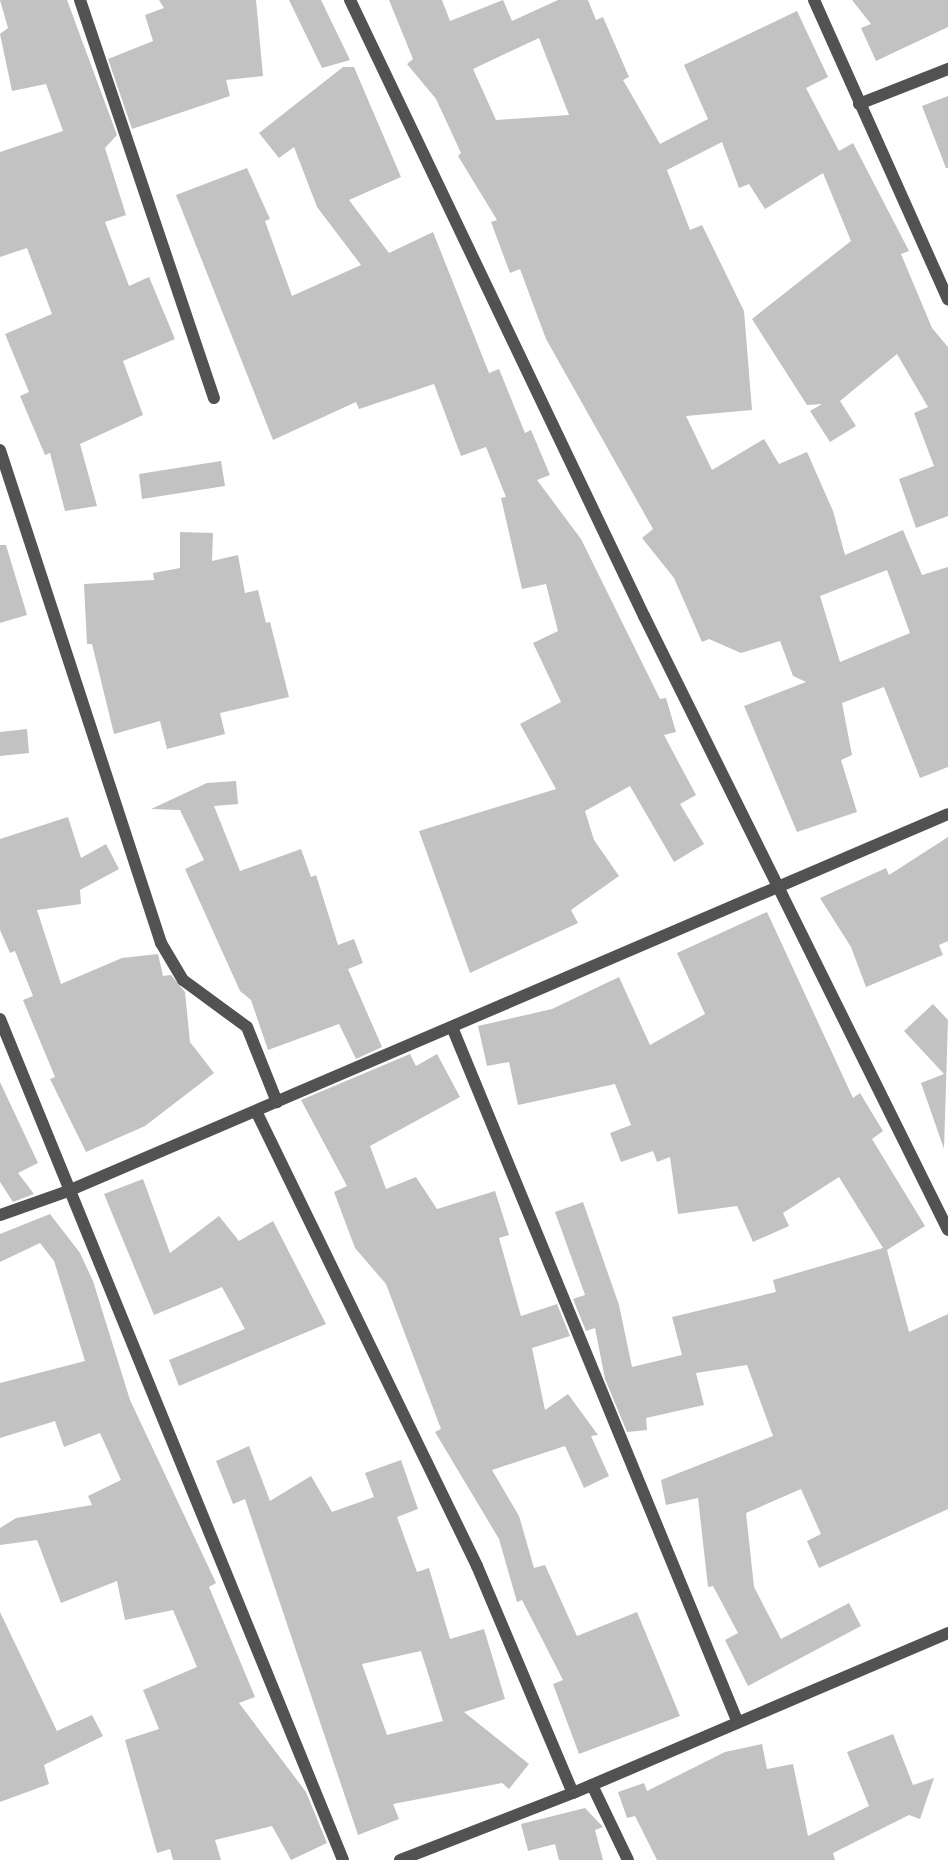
<!DOCTYPE html>
<style>
body{margin:0}
#map{position:relative;width:948px;height:1860px;overflow:hidden;background:#fff;font-family:Jost,sans-serif}
div>[style]{position:absolute}
.building>*{inset:0;background:#c2c2c2}
.street>*{height:12px;margin:-6px;padding:0 6px;transform-origin:6px;border-radius:6px;background:#525252}
span{translate:-50% -50%;white-space:nowrap;text-align:center;line-height:1.15;-webkit-text-stroke:5px #fff;paint-order:stroke}
</style>
<div id="map">
<div class="building">
<i style="clip-path:polygon(0 0,67px 0,117px 135px,105px 148px,126px 215px,105px 222px,129px 286px,149px 277px,175px 339px,123px 361px,143px 415px,80px 444px,97px 506px,65px 511px,50px 453px,45px 455px,20px 396px,29px 392px,5px 334px,52px 314px,27px 248px,0 257px,0 152px,63px 131px,46px 84px,12px 91px,0 34px,8px 28px)"></i>
<i style="clip-path:polygon(159px 0,256px 0,263px 76px,226px 80px,230px 96px,132px 129px,108px 59px,153px 41px,145px 15px,164px 8px)"></i>
<i style="clip-path:polygon(289px 0,321px 0,350px 60px,322px 68px)"></i>
<i style="clip-path:polygon(evenodd,389px 0,442px 0,450px 21px,503px 0,512px 21px,558px 0,588px 0,596px 20px,603px 17px,629px 77px,623px 80px,660px 144px,708px 119px,684px 65px,797px 11px,828px 77px,806px 88px,839px 151px,853px 143px,909px 251px,901px 254px,932px 328px,948px 347px,948px 516px,916px 528px,899px 479px,934px 466px,914px 413px,928px 407px,897px 354px,840px 401px,856px 426px,830px 442px,810px 411px,822px 404px,807px 405px,752px 319px,851px 241px,823px 173px,765px 209px,749px 184px,739px 188px,722px 142px,667px 170px,690px 230px,702px 225px,744px 311px,752px 410px,686px 416px,712px 470px,764px 439px,779px 464px,807px 452px,833px 511px,845px 555px,903px 530px,922px 575px,948px 567px,948px 767px,920px 778px,884px 687px,842px 703px,852px 755px,841px 760px,857px 812px,797px 832px,744px 706px,806px 682px,793px 676px,780px 641px,741px 653px,709px 639px,702px 642px,674px 578px,642px 538px,653px 529px,546px 339px,520px 269px,510px 273px,491px 222px,497px 220px,458px 156px,461px 153px,436px 99px,407px 64px,413px 59px,389px 0,539px 38px,569px 115px,496px 120px,473px 69px,539px 38px,389px 0,887px 570px,910px 633px,840px 662px,820px 596px,887px 570px)"></i>
<i style="clip-path:polygon(852px 0,948px 0,948px 27px,876px 61px,861px 28px,871px 24px)"></i>
<i style="clip-path:polygon(343px 67px,354px 67px,401px 177px,349px 200px,389px 253px,433px 232px,489px 373px,499px 369px,525px 433px,531px 430px,550px 475px,537px 480px,581px 539px,660px 699px,666px 698px,676px 732px,664px 735px,696px 795px,680px 804px,704px 844px,674px 862px,630px 786px,585px 811px,594px 840px,619px 876px,571px 910px,578px 923px,470px 973px,419px 831px,556px 789px,520px 724px,561px 702px,533px 643px,558px 631px,546px 584px,522px 589px,501px 498px,506px 497px,486px 447px,461px 456px,434px 384px,359px 409px,356px 402px,273px 440px,176px 195px,247px 168px,270px 219px,265px 221px,292px 296px,361px 265px,317px 207px,294px 147px,279px 158px,259px 133px)"></i>
<i style="clip-path:polygon(948px 96px,948px 168px,946px 168px,922px 106px)"></i>
<i style="clip-path:polygon(221px 461px,225px 486px,142px 499px,139px 474px)"></i>
<i style="clip-path:polygon(180px 532px,213px 533px,212px 561px,238px 555px,245px 593px,258px 590px,266px 623px,270px 622px,289px 697px,220px 713px,225px 734px,167px 749px,160px 721px,114px 734px,92px 644px,87px 644px,84px 584px,154px 580px,153px 573px,180px 568px)"></i>
<i style="clip-path:polygon(0 545px,6px 545px,27px 615px,0 623px)"></i>
<i style="clip-path:polygon(27px 729px,29px 753px,0 756px,0 732px)"></i>
<i style="clip-path:polygon(236px 781px,238px 804px,214px 806px,240px 871px,301px 849px,311px 877px,316px 875px,338px 945px,354px 939px,363px 963px,348px 969px,382px 1047px,356px 1059px,339px 1024px,268px 1050px,251px 1000px,240px 991px,185px 869px,204px 860px,180px 810px,151px 809px,207px 783px)"></i>
<i style="clip-path:polygon(68px 817px,81px 858px,106px 844px,119px 869px,80px 890px,81px 904px,37px 910px,61px 984px,122px 958px,158px 954px,163px 976px,171px 975px,185px 992px,190px 1042px,214px 1073px,145px 1126px,86px 1152px,50px 1079px,55px 1077px,23px 1000px,33px 996px,15px 951px,10px 953px,0 930px,0 839px)"></i>
<i style="clip-path:polygon(948px 837px,948px 941px,939px 945px,943px 955px,866px 987px,851px 947px,820px 898px,886px 868px,889px 875px)"></i>
<i style="clip-path:polygon(767px 912px,853px 1098px,860px 1093px,883px 1131px,872px 1139px,925px 1226px,887px 1250px,909px 1332px,948px 1314px,948px 1509px,819px 1568px,807px 1541px,821px 1534px,801px 1489px,746px 1513px,754px 1587px,781px 1639px,849px 1603px,861px 1626px,748px 1686px,725px 1640px,738px 1633px,713px 1586px,708px 1587px,698px 1498px,666px 1505px,661px 1480px,773px 1436px,747px 1365px,696px 1373px,704px 1405px,646px 1418px,647px 1430px,627px 1432px,605px 1379px,595px 1328px,586px 1331px,573px 1299px,585px 1295px,555px 1212px,583px 1202px,619px 1305px,632px 1367px,682px 1355px,672px 1317px,776px 1292px,773px 1280px,883px 1248px,839px 1177px,783px 1213px,789px 1226px,753px 1242px,737px 1206px,678px 1214px,670px 1157px,657px 1162px,653px 1151px,621px 1162px,610px 1133px,631px 1125px,615px 1084px,518px 1105px,509px 1062px,487px 1066px,478px 1026px,552px 1009px,619px 977px,650px 1045px,705px 1014px,677px 953px)"></i>
<i style="clip-path:polygon(933px 1004px,948px 1020px,944px 1149px,921px 1083px,944px 1074px,904px 1031px)"></i>
<i style="clip-path:polygon(410px 1054px,416px 1066px,437px 1054px,460px 1097px,370px 1146px,386px 1189px,416px 1177px,437px 1209px,495px 1191px,509px 1235px,499px 1238px,521px 1316px,557px 1304px,570px 1336px,532px 1348px,545px 1410px,568px 1394px,598px 1435px,591px 1436px,609px 1476px,584px 1488px,565px 1446px,492px 1470px,519px 1516px,534px 1568px,545px 1565px,577px 1636px,637px 1612px,680px 1716px,579px 1754px,553px 1684px,563px 1680px,522px 1600px,517px 1602px,499px 1539px,435px 1432px,441px 1429px,386px 1284px,355px 1248px,334px 1192px,347px 1186px,301px 1100px)"></i>
<i style="clip-path:polygon(0 1082px,38px 1163px,18px 1173px,34px 1194px,13px 1202px,0 1182px)"></i>
<i style="clip-path:polygon(143px 1179px,170px 1253px,219px 1216px,239px 1241px,273px 1221px,326px 1324px,179px 1386px,169px 1360px,245px 1329px,222px 1287px,154px 1315px,104px 1194px)"></i>
<i style="clip-path:polygon(50px 1214px,80px 1253px,93px 1281px,130px 1400px,216px 1583px,209px 1587px,255px 1697px,239px 1703px,306px 1792px,327px 1843px,291px 1860px,272px 1826px,215px 1840px,221px 1860px,173px 1860px,170px 1849px,157px 1853px,125px 1740px,159px 1729px,143px 1690px,197px 1667px,173px 1610px,125px 1620px,117px 1581px,61px 1603px,37px 1540px,0 1545px,0 1528px,16px 1518px,92px 1505px,88px 1496px,121px 1480px,100px 1433px,64px 1447px,55px 1421px,0 1438px,0 1383px,85px 1361px,54px 1261px,40px 1243px,0 1262px,0 1234px)"></i>
<i style="clip-path:polygon(evenodd,249px 1446px,270px 1501px,311px 1476px,332px 1512px,374px 1497px,365px 1473px,401px 1460px,418px 1509px,397px 1517px,417px 1572px,429px 1568px,450px 1639px,484px 1629px,505px 1699px,464px 1712px,529px 1764px,509px 1789px,502px 1783px,393px 1804px,399px 1819px,358px 1835px,245px 1499px,233px 1504px,216px 1461px,249px 1446px,421px 1651px,443px 1721px,387px 1735px,362px 1664px,421px 1651px)"></i>
<i style="clip-path:polygon(0 1612px,57px 1731px,92px 1715px,103px 1736px,44px 1765px,49px 1784px,0 1802px)"></i>
<i style="clip-path:polygon(893px 1734px,913px 1785px,934px 1778px,920px 1819px,909px 1815px,833px 1853px,835px 1860px,657px 1860px,635px 1816px,627px 1818px,618px 1792px,644px 1783px,647px 1791px,725px 1752px,762px 1744px,767px 1769px,793px 1764px,808px 1836px,869px 1806px,847px 1752px)"></i>
<i style="clip-path:polygon(585px 1808px,603px 1827px,595px 1830px,603px 1860px,559px 1860px,555px 1844px,528px 1851px,521px 1824px)"></i>
</div>
<div class="street">
<i style="left:80px;top:0;width:420px;rotate:71.4deg"></i>
<i style="left:350px;top:0;width:683px;rotate:64.49deg"></i>
<i style="left:644px;top:616px;width:685px;rotate:63.66deg"></i>
<i style="left:814px;top:0;width:328px;rotate:65.9deg"></i>
<i style="left:859px;top:104px;width:96px;rotate:-21.5deg"></i>
<i style="left:0;top:450px;width:519px;rotate:71.91deg"></i>
<i style="left:161px;top:943px;width:43px;rotate:59.3deg"></i>
<i style="left:183px;top:980px;width:79px;rotate:36.3deg"></i>
<i style="left:247px;top:1027px;width:81px;rotate:68.2deg"></i>
<i style="left:0;top:1019px;width:908px;rotate:67.81deg"></i>
<i style="left:452px;top:1027px;width:752px;rotate:67.66deg"></i>
<i style="left:256px;top:1111px;width:506px;rotate:64.09deg"></i>
<i style="left:477px;top:1566px;width:246px;rotate:67.1deg"></i>
<i style="left:0;top:1215px;width:72px;rotate:-19.4deg"></i>
<i style="left:68px;top:1191px;width:957px;rotate:-23.19deg"></i>
<i style="left:592px;top:1785px;width:83px;rotate:64.4deg"></i>
<i style="left:400px;top:1860px;width:186px;rotate:-21.2deg"></i>
<i style="left:573px;top:1793px;width:408px;rotate:-23.1deg"></i>
</div>
</div>
